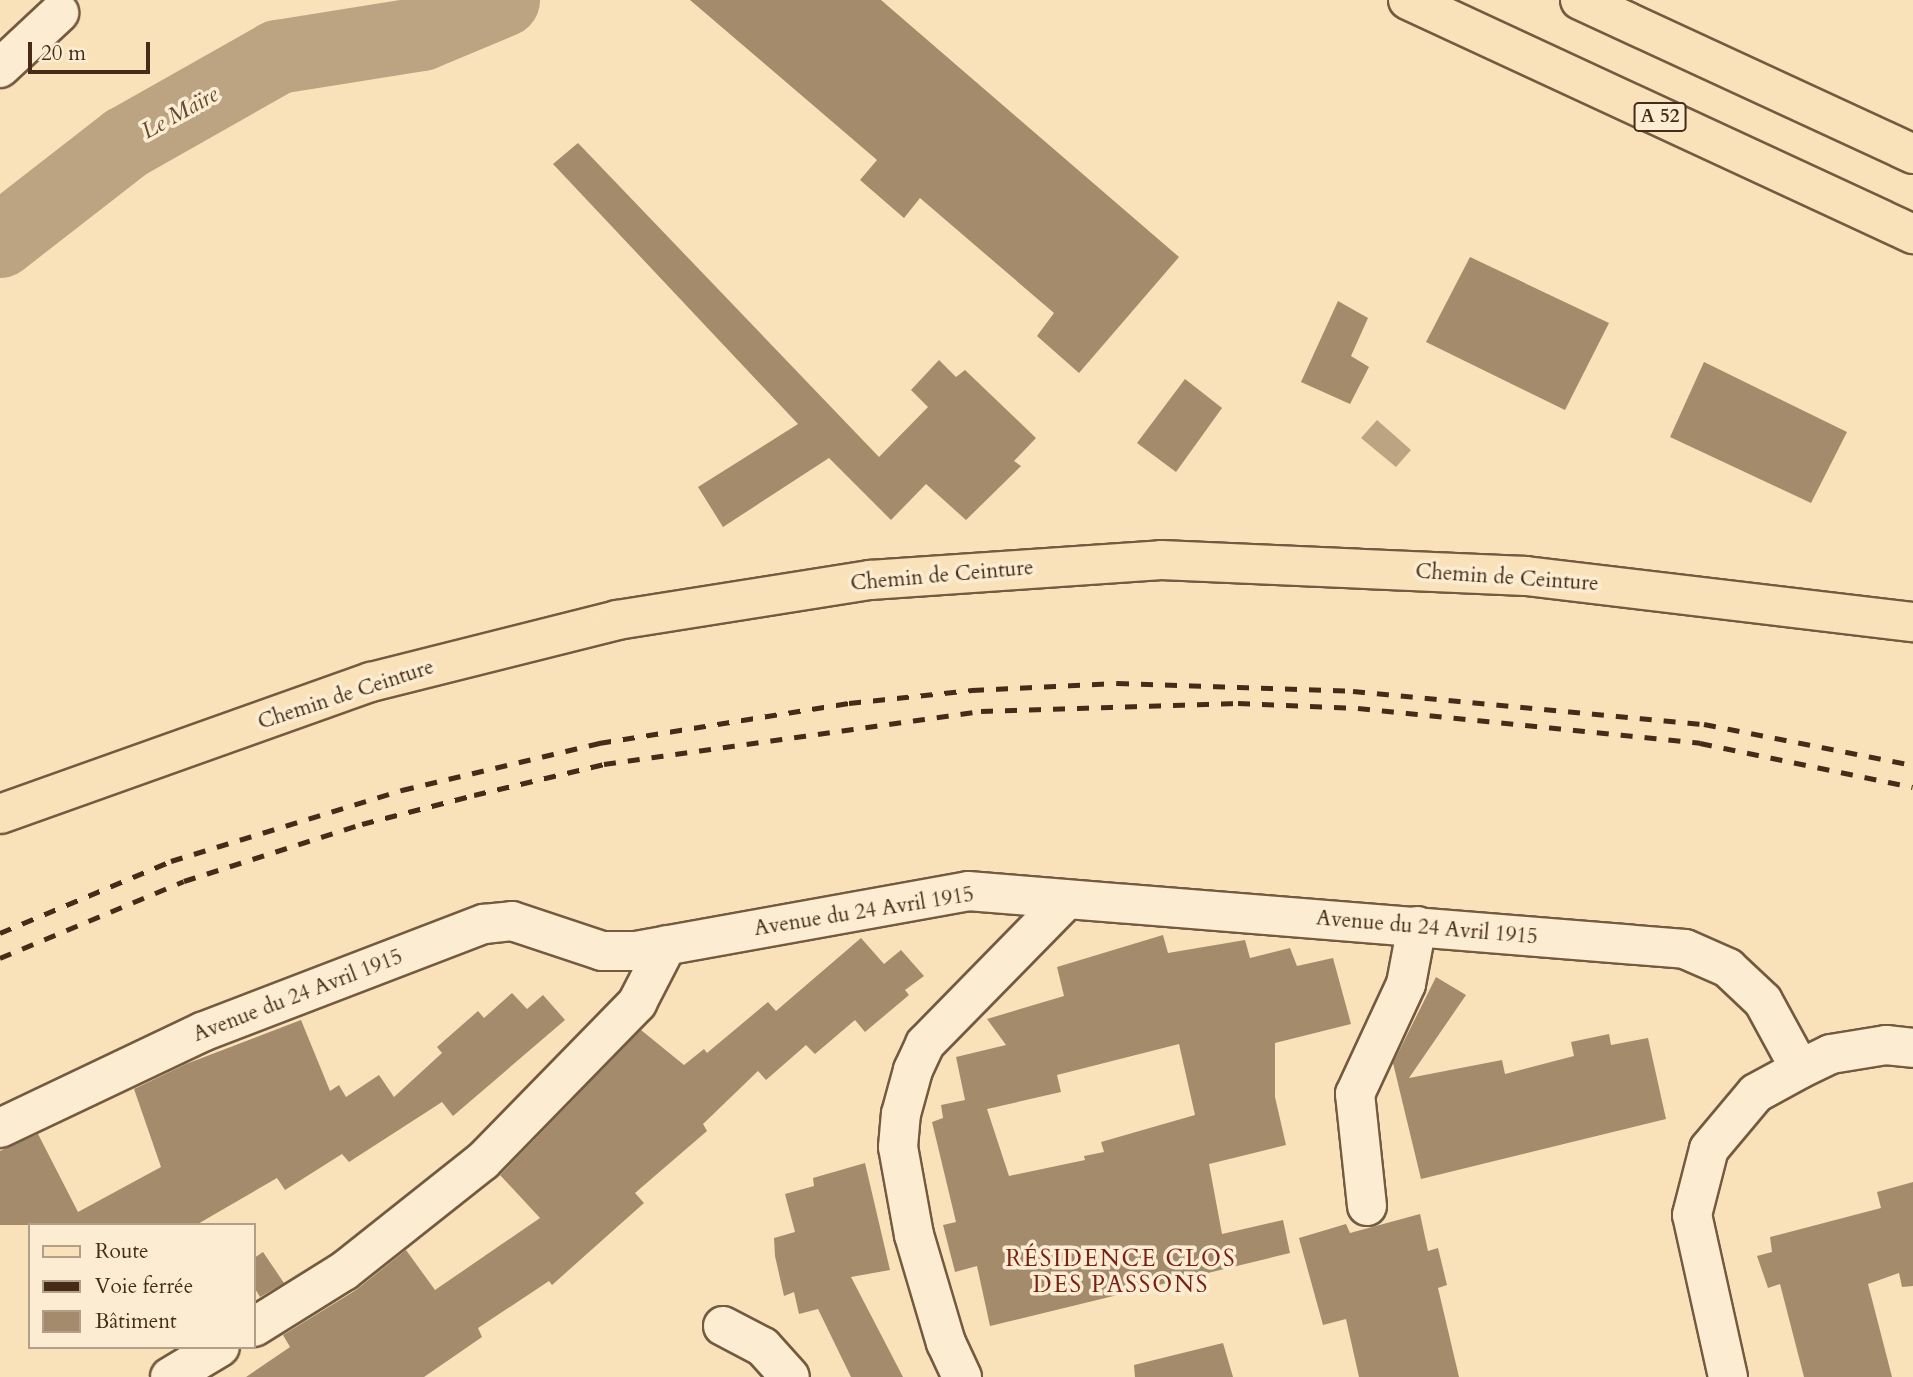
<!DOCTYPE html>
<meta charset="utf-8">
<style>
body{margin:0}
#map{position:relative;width:1913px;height:1377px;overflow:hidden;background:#f9e2b9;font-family:Cardo,serif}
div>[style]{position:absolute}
.water>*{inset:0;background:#bca482}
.river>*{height:74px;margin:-37px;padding:0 37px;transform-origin:37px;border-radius:37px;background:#bca482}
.building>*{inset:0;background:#a38b6c}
.roads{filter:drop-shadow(2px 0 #735a40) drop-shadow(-2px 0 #735a40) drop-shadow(0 2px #735a40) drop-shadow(0 -2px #735a40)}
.minor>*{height:38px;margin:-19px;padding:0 19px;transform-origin:19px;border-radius:19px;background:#fbecd2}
.major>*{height:38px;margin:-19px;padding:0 19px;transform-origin:19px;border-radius:19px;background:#f9e2b9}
.highway>*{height:38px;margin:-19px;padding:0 19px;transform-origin:19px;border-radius:19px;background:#f9e2b9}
.rail>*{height:5px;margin-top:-2.5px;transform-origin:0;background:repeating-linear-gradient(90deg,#462c18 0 12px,transparent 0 24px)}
span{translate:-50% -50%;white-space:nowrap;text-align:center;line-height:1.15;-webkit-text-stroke:7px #fbecd2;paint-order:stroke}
.shield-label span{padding:2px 5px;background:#fbecd2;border:2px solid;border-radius:5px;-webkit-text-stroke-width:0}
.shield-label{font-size:19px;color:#462c18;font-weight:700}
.street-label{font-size:21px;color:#462c18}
.water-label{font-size:23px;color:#644a32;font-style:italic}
.neighbourhood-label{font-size:23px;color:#7a1f14;letter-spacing:2px}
.legend{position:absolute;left:28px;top:1223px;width:228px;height:126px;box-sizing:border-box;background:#fbecd2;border:2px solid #b39f88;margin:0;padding:9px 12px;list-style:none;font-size:21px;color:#462c18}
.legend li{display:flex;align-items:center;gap:14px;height:35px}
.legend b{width:35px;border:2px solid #b39f88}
.scale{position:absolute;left:28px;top:42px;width:122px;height:32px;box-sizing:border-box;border:4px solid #462c18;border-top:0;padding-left:9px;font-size:21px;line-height:24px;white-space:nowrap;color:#462c18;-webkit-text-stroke:5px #fbecd2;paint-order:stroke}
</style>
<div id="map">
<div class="water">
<i style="clip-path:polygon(1377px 420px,1411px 450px,1396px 467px,1361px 438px)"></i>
</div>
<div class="river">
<i style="left:0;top:241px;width:160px;rotate:-37.9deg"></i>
<i style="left:126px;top:143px;width:175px;rotate:-29.5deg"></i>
<i style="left:278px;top:57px;width:146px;rotate:-9.1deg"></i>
<i style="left:422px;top:34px;width:88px;rotate:-22.8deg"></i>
</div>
<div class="building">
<i style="clip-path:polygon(690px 0,881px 0,1179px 257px,1079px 373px,1037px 336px,1054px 313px,920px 198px,904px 218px,860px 180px,877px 160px)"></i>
<i style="clip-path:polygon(578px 143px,879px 457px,928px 407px,911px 390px,939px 360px,956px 377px,965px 370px,1036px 438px,1014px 461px,1021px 466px,966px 520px,926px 484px,891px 520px,829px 458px,723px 527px,698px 487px,798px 424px,553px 164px)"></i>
<i style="clip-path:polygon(1470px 257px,1609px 323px,1565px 410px,1426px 342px)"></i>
<i style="clip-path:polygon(1338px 301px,1368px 318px,1351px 356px,1369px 367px,1350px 404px,1301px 382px)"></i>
<i style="clip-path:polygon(1704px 362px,1847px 432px,1811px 503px,1670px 437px)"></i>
<i style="clip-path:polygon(1185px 379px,1222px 408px,1176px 472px,1137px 443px)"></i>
<i style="clip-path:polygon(evenodd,1163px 935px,1168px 953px,1245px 940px,1250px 958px,1290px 948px,1297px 966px,1333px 958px,1351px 1024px,1275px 1043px,1275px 1097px,1286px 1145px,1209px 1164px,1222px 1234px,1283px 1220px,1290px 1253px,990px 1326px,977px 1266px,955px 1272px,943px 1225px,956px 1222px,932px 1122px,943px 1118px,941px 1105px,965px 1100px,956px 1057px,1006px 1045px,987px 1019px,1064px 996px,1057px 967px,1163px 935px,1179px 1044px,1195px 1115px,1101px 1142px,1104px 1152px,1084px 1156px,1085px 1160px,1009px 1176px,987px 1109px,1061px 1092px,1057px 1075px,1179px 1044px)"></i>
<i style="clip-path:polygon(861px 938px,884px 964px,901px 950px,924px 976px,905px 990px,909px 995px,865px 1032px,855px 1020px,815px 1054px,806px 1045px,766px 1080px,758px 1071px,703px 1124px,707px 1131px,635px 1193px,644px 1203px,552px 1285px,549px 1281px,478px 1328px,482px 1337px,424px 1377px,246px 1377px,290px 1347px,283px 1335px,356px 1290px,406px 1250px,435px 1290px,540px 1218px,500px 1175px,641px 1030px,684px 1065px,704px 1049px,707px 1053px,768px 1002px,776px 1011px)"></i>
<i style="clip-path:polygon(1436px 977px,1466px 995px,1409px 1078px,1502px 1060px,1505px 1074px,1574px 1056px,1571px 1042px,1609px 1034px,1611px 1045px,1648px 1038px,1666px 1119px,1421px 1179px,1393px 1063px)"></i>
<i style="clip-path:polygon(512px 993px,527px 1009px,543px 995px,565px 1020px,453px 1116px,442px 1102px,349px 1162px,342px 1154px,285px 1190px,277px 1178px,196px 1225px,0 1225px,0 1151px,38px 1134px,78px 1212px,161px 1167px,134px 1089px,186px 1064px,301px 1020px,330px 1091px,339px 1085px,346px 1097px,379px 1075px,394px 1097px,442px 1053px,437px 1047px,478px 1011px,484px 1018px)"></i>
<i style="clip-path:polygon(865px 1163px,890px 1270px,851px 1277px,903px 1377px,851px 1377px,818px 1309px,799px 1314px,794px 1292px,784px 1296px,775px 1256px,774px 1238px,795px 1232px,785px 1194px,814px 1186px,813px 1178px)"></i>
<i style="clip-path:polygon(1913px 1182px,1913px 1286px,1902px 1287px,1899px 1273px,1868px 1284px,1892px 1377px,1804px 1377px,1780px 1284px,1768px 1288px,1757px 1256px,1772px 1252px,1770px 1237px,1881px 1208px,1877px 1192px)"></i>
<i style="clip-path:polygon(1420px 1214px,1428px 1251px,1438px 1248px,1447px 1285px,1438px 1288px,1459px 1377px,1359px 1377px,1346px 1319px,1323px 1325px,1299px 1238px,1346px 1224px,1350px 1233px)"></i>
<i style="clip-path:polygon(263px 1252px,284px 1283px,260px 1297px,254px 1287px,254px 1258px)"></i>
<i style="clip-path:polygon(1223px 1343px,1233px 1377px,1135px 1377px,1134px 1365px)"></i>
</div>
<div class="roads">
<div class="minor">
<i style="left:0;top:68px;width:81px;rotate:-43deg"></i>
<i style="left:0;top:1128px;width:224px;rotate:-25.4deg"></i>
<i style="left:202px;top:1032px;width:302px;rotate:-21deg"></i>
<i style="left:484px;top:924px;width:28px;rotate:-6deg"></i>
<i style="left:512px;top:921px;width:95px;rotate:18.4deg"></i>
<i style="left:602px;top:951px;width:34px"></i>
<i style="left:636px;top:951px;width:337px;rotate:-10.2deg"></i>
<i style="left:968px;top:891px;width:719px;rotate:4.62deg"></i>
<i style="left:1685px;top:949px;width:47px;rotate:23.8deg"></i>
<i style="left:1728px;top:968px;width:48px;rotate:43.3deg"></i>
<i style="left:1763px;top:1001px;width:77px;rotate:61.4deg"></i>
<i style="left:1367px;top:1206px;width:113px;rotate:-96.1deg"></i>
<i style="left:1355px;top:1094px;width:121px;rotate:-65.1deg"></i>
<i style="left:1406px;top:984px;width:59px;rotate:-79.3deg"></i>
<i style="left:723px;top:1326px;width:45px;rotate:27.7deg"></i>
<i style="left:763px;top:1347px;width:40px;rotate:48deg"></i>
<i style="left:254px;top:1327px;width:106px;rotate:-31.9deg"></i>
<i style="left:344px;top:1271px;width:177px;rotate:-38.4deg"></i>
<i style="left:483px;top:1161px;width:221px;rotate:-45.7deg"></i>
<i style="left:637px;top:1003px;width:65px;rotate:-62.7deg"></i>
<i style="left:170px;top:1377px;width:58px;rotate:-31deg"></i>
<i style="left:962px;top:1377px;width:38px;rotate:-115deg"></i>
<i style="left:946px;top:1343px;width:113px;rotate:-106.5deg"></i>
<i style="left:914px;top:1235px;width:89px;rotate:-100.3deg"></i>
<i style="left:898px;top:1147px;width:33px;rotate:-85deg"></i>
<i style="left:901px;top:1114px;width:46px;rotate:-74.7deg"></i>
<i style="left:913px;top:1070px;width:29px;rotate:-65deg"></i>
<i style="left:925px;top:1044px;width:202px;rotate:-45.6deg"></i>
<i style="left:1728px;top:1377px;width:166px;rotate:-102.5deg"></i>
<i style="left:1692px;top:1215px;width:68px;rotate:-75.6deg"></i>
<i style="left:1709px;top:1149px;width:73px;rotate:-50deg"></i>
<i style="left:1756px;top:1093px;width:50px;rotate:-28.6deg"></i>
<i style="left:1800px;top:1069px;width:34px;rotate:-26deg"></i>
<i style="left:1831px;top:1054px;width:56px;rotate:-9.3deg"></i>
<i style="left:1886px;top:1045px;width:27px;rotate:6deg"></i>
</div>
<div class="major">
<i style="left:0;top:814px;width:394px;rotate:-19.6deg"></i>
<i style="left:371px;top:682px;width:254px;rotate:-14.1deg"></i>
<i style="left:617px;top:620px;width:256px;rotate:-9deg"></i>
<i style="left:870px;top:580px;width:292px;rotate:-3.9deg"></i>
<i style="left:1161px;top:560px;width:365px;rotate:2.5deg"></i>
<i style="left:1526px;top:576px;width:390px;rotate:6.8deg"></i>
</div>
<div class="highway">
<i style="left:1408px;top:0;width:557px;rotate:24.86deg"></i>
<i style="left:1580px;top:0;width:367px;rotate:24.8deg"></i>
</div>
</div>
<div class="rail">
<i style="left:0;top:933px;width:186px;rotate:-22.8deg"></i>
<i style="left:171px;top:861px;width:242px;rotate:-17.1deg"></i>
<i style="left:402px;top:790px;width:203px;rotate:-13.4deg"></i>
<i style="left:599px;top:743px;width:253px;rotate:-9.1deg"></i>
<i style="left:849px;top:703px;width:124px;rotate:-6deg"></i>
<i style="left:972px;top:690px;width:145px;rotate:-2.8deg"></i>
<i style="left:1117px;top:683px;width:236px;rotate:1.9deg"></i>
<i style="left:1353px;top:691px;width:353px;rotate:5.4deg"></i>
<i style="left:1704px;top:724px;width:213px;rotate:11.1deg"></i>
<i style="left:0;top:958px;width:199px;rotate:-22.7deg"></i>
<i style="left:184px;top:881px;width:187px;rotate:-17.8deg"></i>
<i style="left:362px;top:824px;width:116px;rotate:-14.5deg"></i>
<i style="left:474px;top:795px;width:134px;rotate:-13.4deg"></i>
<i style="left:604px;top:764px;width:381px;rotate:-8deg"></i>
<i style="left:981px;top:711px;width:257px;rotate:-1.8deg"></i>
<i style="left:1238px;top:703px;width:120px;rotate:2.4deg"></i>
<i style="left:1358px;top:708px;width:344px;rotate:5.8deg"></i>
<i style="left:1700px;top:743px;width:217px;rotate:11.7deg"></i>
</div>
<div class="shield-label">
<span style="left:1660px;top:117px">A 52</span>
</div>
<div class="street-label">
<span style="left:942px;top:576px;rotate:-5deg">Chemin de Ceinture</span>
<span style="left:1507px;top:578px;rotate:4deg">Chemin de Ceinture</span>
<span style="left:346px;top:695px;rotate:-18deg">Chemin de Ceinture</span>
<span style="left:864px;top:912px;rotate:-9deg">Avenue du 24 Avril 1915</span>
<span style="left:1427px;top:928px;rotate:5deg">Avenue du 24 Avril 1915</span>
<span style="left:298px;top:996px;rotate:-21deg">Avenue du 24 Avril 1915</span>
</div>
<div class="water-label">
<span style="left:180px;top:113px;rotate:-29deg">Le Maïre</span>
</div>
<div class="neighbourhood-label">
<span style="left:1121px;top:1272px">RÉSIDENCE CLOS<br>DES PASSONS</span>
</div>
<ul class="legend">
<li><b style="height:9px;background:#f9e2b9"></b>Route</li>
<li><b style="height:9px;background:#462c18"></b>Voie ferrée</li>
<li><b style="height:19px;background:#a38b6c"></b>Bâtiment</li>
</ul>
<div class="scale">20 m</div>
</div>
